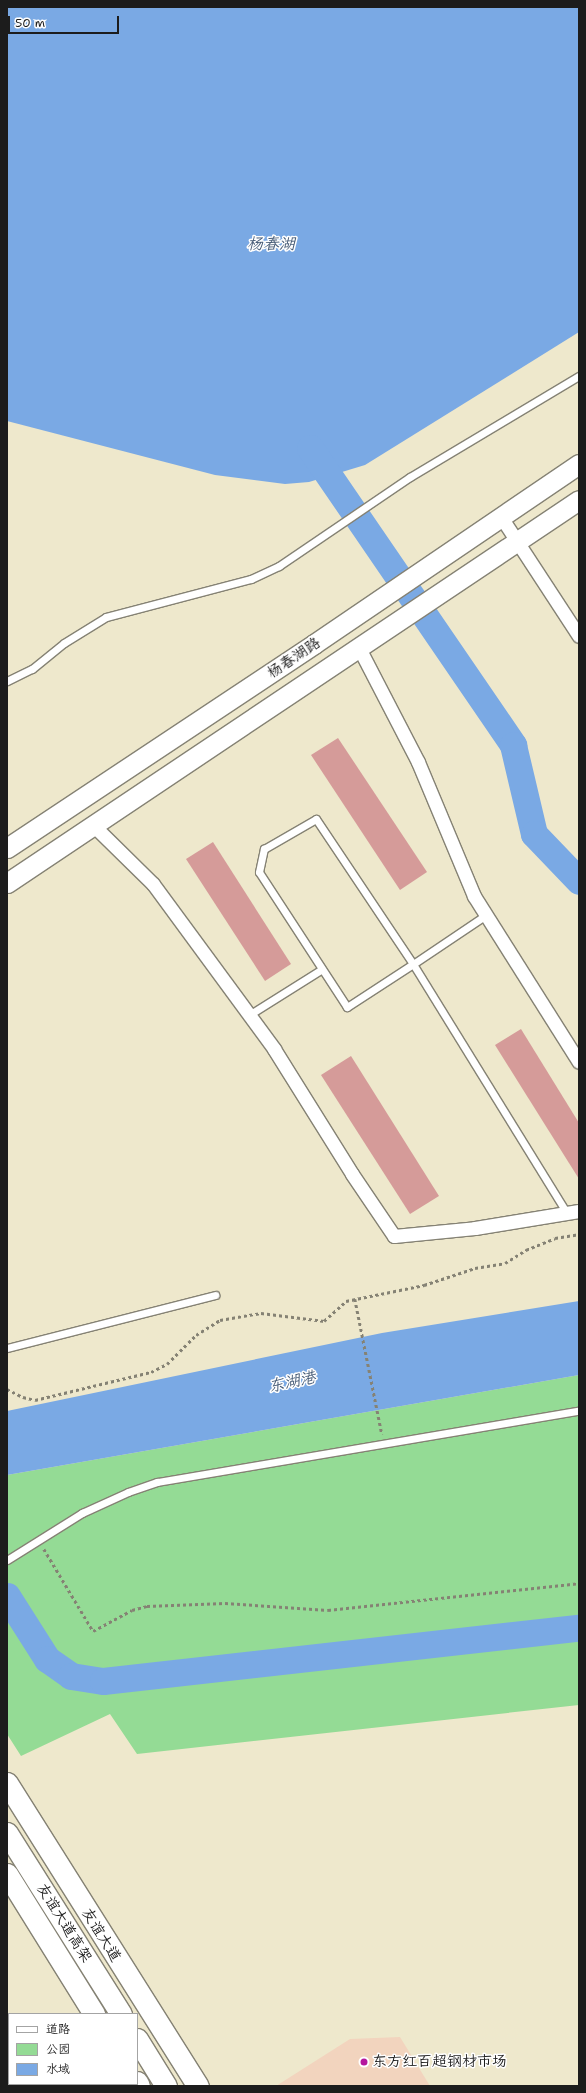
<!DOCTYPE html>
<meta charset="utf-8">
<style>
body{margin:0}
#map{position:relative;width:586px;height:2093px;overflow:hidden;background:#eee8cc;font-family:"Shantell Sans","LXGW WenKai TC",sans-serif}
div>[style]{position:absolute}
.built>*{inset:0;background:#f2d4be}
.green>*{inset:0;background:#94db95}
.water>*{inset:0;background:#7aa9e4}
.river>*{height:27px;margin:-13.5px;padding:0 13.5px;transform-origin:13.5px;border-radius:13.5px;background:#7aa9e4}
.building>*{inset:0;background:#d59b99}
.path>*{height:2.5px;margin-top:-1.25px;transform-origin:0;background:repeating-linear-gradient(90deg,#858274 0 3px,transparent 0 6px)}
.roads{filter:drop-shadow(1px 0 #858274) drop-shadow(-1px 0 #858274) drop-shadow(0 1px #858274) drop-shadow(0 -1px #858274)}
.lane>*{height:7px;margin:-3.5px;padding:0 3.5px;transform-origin:3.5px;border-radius:3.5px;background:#fff}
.street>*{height:13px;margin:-6.5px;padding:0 6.5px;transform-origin:6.5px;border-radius:6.5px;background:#fff}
.secondary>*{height:19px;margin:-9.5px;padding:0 9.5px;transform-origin:9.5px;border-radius:9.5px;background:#fff}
.primary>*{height:21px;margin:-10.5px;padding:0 10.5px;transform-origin:10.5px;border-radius:10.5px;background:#fff}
.dots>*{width:11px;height:11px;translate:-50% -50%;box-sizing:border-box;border:2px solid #fff;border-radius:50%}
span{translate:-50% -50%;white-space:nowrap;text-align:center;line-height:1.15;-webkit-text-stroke:3px #fff;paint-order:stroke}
.street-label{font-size:15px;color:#1c1c1c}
.poi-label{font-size:15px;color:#1c1c1c}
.left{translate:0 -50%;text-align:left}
.water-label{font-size:16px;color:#465b76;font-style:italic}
.frame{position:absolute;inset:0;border:8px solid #1c1c1c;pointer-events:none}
.legend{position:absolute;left:8px;top:2013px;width:130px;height:72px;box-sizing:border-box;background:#fff;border:1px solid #a4a4a4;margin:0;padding:5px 7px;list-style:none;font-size:12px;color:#1c1c1c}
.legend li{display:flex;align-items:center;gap:8px;height:20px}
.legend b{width:20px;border:1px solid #a4a4a4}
.scale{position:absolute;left:8px;top:16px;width:111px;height:18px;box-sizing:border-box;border:2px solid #1c1c1c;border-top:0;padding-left:5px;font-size:12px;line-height:14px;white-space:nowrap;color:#1c1c1c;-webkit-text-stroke:3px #fff;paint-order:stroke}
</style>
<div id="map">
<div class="built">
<i style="clip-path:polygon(400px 2037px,430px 2086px,276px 2086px,350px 2039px)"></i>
</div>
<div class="green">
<i style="clip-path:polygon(579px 1375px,579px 1705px,137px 1754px,110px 1714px,21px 1756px,7px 1734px,7px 1475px)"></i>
</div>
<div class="water">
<i style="clip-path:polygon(7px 7px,579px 7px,579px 332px,365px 465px,309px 482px,285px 484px,215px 475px,7px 421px)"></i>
<i style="clip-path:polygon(579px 1301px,579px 1375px,7px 1475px,7px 1411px,382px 1333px)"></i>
</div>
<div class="river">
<i style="left:310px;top:448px;width:360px;rotate:55.6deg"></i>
<i style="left:513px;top:745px;width:91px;rotate:76.7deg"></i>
<i style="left:534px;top:834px;width:65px;rotate:46.2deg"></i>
<i style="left:7px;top:1596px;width:75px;rotate:57.6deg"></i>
<i style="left:47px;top:1659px;width:29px;rotate:35deg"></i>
<i style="left:71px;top:1676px;width:32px;rotate:9deg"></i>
<i style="left:103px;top:1681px;width:479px;rotate:-6.4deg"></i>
</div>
<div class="building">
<i style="clip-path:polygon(338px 738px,427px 872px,400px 890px,311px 755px)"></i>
<i style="clip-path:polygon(213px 842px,291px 964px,265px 981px,186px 859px)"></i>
<i style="clip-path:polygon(521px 1029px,579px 1123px,579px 1179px,495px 1045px)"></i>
<i style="clip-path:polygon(351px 1056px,439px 1196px,410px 1214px,321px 1075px)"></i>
</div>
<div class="path">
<i style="left:355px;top:1299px;width:138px;rotate:78.7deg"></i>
<i style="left:7px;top:1389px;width:18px;rotate:27deg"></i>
<i style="left:23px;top:1397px;width:12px;rotate:14deg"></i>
<i style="left:35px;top:1400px;width:119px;rotate:-13.6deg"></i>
<i style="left:151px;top:1372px;width:18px;rotate:-27deg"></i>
<i style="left:167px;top:1364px;width:41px;rotate:-45deg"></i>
<i style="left:196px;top:1335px;width:28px;rotate:-32deg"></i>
<i style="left:220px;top:1320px;width:42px;rotate:-9.7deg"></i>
<i style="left:261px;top:1313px;width:64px;rotate:7.2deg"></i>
<i style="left:324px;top:1321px;width:30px;rotate:-42deg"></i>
<i style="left:346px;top:1301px;width:80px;rotate:-11.6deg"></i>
<i style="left:424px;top:1285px;width:54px;rotate:-18.4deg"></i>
<i style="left:475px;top:1268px;width:30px;rotate:-9deg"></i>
<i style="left:505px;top:1263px;width:25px;rotate:-32deg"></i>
<i style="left:526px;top:1250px;width:31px;rotate:-22deg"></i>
<i style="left:555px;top:1238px;width:24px;rotate:-9deg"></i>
<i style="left:44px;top:1549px;width:96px;rotate:59.1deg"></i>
<i style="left:93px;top:1631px;width:44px;rotate:-28.3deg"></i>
<i style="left:132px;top:1610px;width:16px;rotate:-15deg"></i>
<i style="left:147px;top:1606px;width:78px;rotate:-2.2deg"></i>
<i style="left:225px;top:1603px;width:103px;rotate:3.9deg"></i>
<i style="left:328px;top:1610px;width:252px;rotate:-6.1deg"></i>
</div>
<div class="roads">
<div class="lane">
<i style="left:7px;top:681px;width:28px;rotate:-26deg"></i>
<i style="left:32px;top:669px;width:41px;rotate:-39.1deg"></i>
<i style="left:64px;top:643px;width:49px;rotate:-31.8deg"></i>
<i style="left:106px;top:617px;width:150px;rotate:-14.7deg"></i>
<i style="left:251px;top:579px;width:31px;rotate:-25deg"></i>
<i style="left:279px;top:566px;width:158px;rotate:-34.2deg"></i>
<i style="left:410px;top:477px;width:197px;rotate:-30.9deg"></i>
<i style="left:486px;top:915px;width:88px;rotate:146.1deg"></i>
<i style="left:413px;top:964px;width:79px;rotate:146.9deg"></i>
<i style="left:347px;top:1007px;width:161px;rotate:-123.1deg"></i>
<i style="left:259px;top:872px;width:24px;rotate:-78deg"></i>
<i style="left:264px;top:849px;width:60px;rotate:-30deg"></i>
<i style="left:316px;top:819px;width:174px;rotate:56.2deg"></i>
<i style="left:413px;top:964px;width:293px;rotate:58.3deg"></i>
<i style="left:249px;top:1015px;width:86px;rotate:-32.2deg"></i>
<i style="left:7px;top:1348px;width:215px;rotate:-14.3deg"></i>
<i style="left:7px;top:1560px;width:89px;rotate:-32.1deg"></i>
<i style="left:82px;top:1513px;width:51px;rotate:-24.5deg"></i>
<i style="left:128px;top:1492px;width:31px;rotate:-19deg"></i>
<i style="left:157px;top:1482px;width:428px;rotate:-9.6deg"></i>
</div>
<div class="street">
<i style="left:501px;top:517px;width:142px;rotate:56.8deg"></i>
<i style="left:359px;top:648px;width:128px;rotate:62.6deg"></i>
<i style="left:418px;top:762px;width:145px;rotate:67.3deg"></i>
<i style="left:474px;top:896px;width:196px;rotate:57.7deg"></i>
<i style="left:93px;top:825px;width:84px;rotate:44.5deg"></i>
<i style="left:153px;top:884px;width:205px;rotate:53.7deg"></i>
<i style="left:274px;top:1049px;width:147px;rotate:58deg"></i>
<i style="left:352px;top:1174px;width:75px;rotate:55.9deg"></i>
<i style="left:394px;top:1236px;width:81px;rotate:-5.6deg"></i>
<i style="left:475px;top:1228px;width:105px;rotate:-9.3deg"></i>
</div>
<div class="secondary">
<i style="left:7px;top:848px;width:369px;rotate:-33.6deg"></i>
<i style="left:314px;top:644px;width:320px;rotate:-34.2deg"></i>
<i style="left:7px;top:883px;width:688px;rotate:-33.81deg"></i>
</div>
<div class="primary">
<i style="left:7px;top:1783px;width:358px;rotate:57.8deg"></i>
<i style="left:7px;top:1833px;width:214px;rotate:57.8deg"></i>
<i style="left:7px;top:1874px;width:165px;rotate:58.1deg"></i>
<i style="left:137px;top:2039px;width:55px;rotate:58.3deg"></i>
<i style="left:137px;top:2082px;width:4px;rotate:63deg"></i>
</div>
</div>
<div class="dots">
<i style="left:364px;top:2062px;background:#b5179e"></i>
</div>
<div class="street-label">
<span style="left:294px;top:658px;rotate:-34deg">杨春湖路</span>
<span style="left:64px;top:1923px;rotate:58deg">友谊大道高架</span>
<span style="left:101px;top:1935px;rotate:58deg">友谊大道</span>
</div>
<div class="poi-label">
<span class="left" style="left:372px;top:2062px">东方红百超钢材市场</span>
</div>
<div class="water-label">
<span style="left:271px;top:244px">杨春湖</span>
<span style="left:292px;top:1382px;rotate:-12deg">东湖港</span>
</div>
<div class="frame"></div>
<ul class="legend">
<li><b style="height:5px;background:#fff"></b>道路</li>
<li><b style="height:11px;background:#94db95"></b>公园</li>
<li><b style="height:11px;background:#7aa9e4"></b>水域</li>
</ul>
<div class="scale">50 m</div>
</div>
